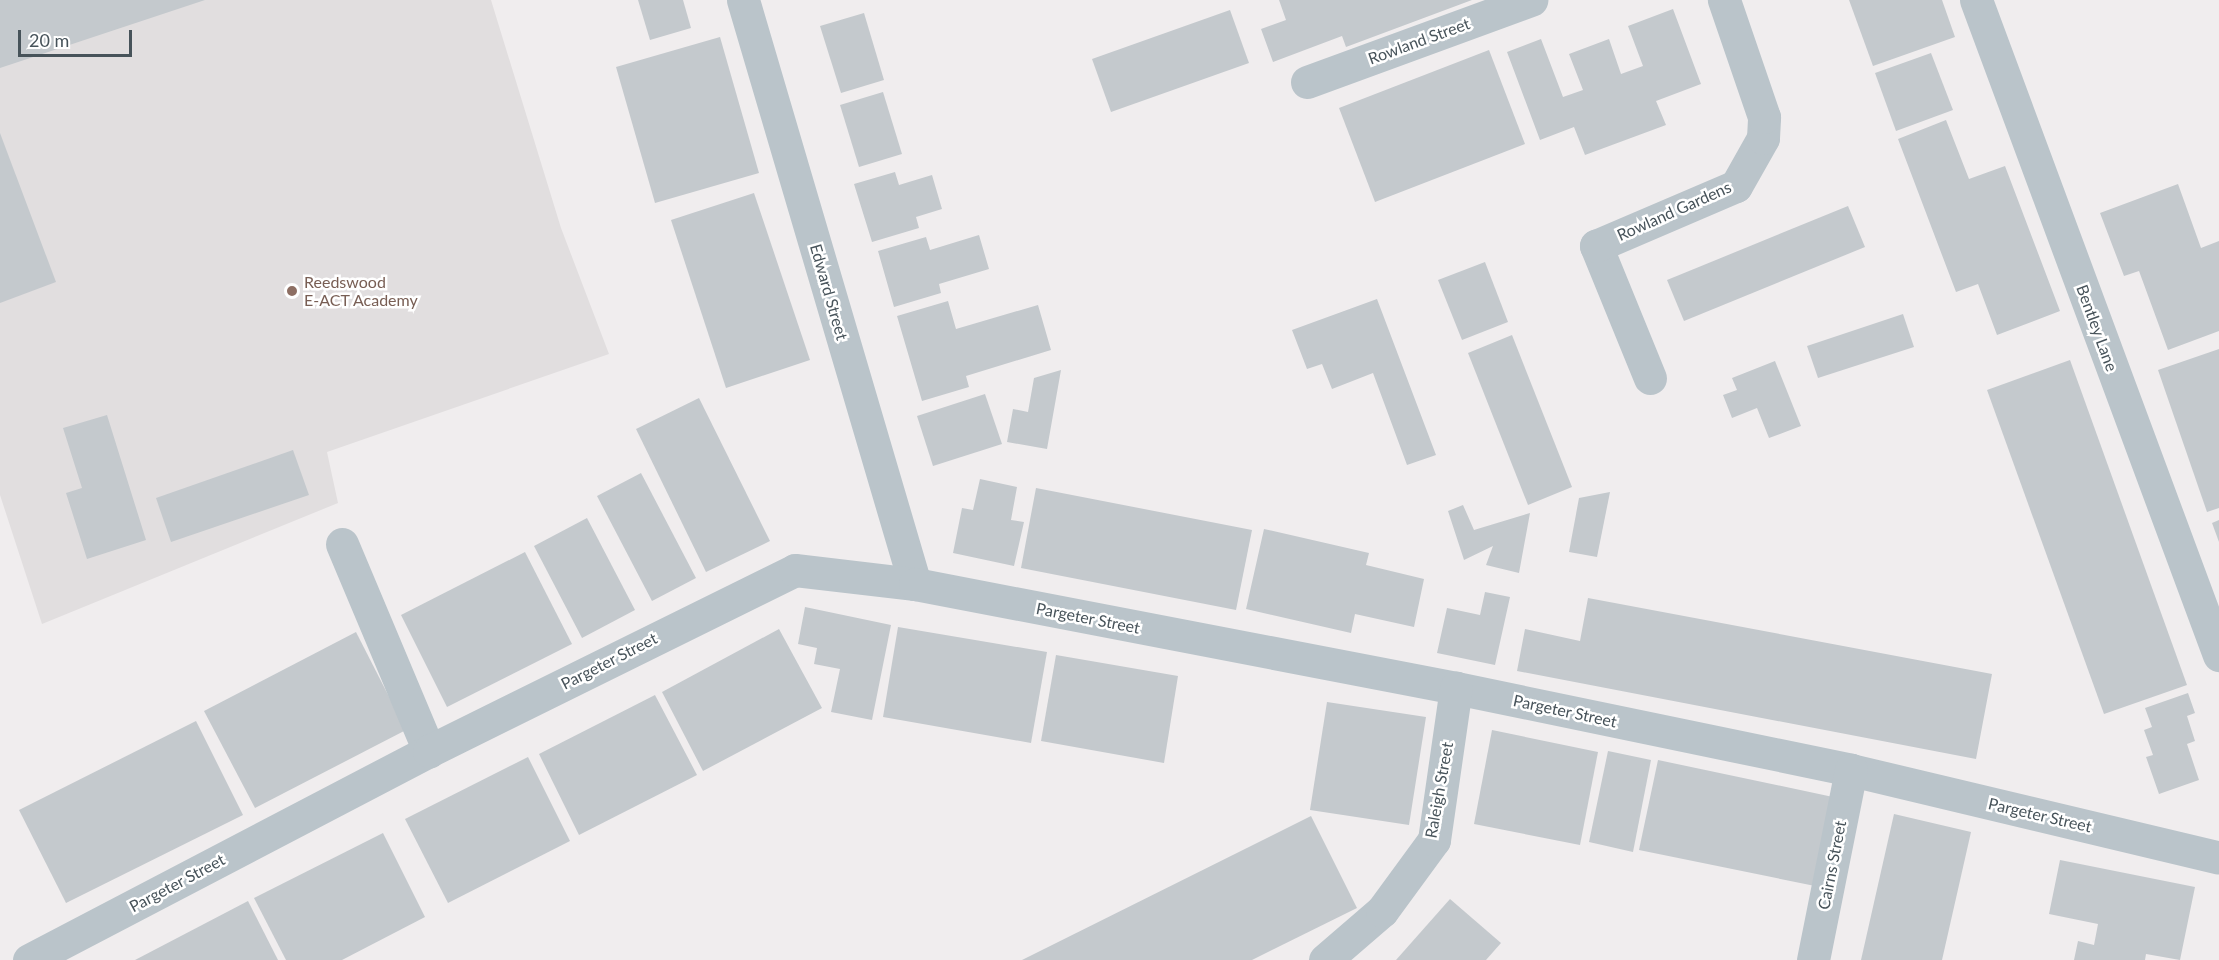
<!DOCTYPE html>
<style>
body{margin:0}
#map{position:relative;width:2219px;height:960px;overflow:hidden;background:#f0edee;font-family:Lato,sans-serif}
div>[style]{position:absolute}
.education>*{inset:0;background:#e1dedf}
.building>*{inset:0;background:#c4c9cd}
.minor>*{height:33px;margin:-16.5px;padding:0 16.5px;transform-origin:16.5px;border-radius:16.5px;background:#bac4ca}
.dots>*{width:16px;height:16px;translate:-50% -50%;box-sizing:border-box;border:3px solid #fff;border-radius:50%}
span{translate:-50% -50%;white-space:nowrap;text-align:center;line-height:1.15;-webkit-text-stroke:5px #fff;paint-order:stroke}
.street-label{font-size:16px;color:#47535a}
.education-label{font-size:16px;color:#785e54}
.left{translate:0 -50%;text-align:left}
.scale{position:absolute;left:18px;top:30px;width:114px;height:27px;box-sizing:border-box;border:3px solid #47535a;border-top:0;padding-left:8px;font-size:18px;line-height:21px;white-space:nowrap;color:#47535a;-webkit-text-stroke:4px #fff;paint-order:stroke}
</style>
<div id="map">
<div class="education">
<i style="clip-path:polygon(0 0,491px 0,561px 228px,609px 354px,327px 452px,338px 503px,42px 624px,0 495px)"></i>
</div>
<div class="building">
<i style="clip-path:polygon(0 0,205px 0,0 68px)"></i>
<i style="clip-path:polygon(638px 0,683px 0,691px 28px,650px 40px)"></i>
<i style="clip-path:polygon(1279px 0,1472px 0,1346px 47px,1342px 36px,1273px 62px,1261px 29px,1286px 20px)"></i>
<i style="clip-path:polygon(1849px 0,1942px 0,1955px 37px,1873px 66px)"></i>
<i style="clip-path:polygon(1673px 9px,1701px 84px,1656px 101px,1666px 125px,1585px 155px,1574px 127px,1540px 140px,1507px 52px,1541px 39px,1563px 97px,1583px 90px,1569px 54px,1609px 39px,1621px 74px,1643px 66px,1628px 26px)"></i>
<i style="clip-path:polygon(1230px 10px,1249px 63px,1111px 112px,1092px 59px)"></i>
<i style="clip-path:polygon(864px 13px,884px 80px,841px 93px,820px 26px)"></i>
<i style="clip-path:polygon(720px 37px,759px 173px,655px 203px,616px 67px)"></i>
<i style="clip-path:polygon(1489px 50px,1525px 144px,1375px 202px,1339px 108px)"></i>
<i style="clip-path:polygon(1931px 53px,1953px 110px,1896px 131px,1875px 73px)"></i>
<i style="clip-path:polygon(883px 92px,902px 154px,859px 167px,840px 105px)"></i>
<i style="clip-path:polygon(1946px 120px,1969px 179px,2005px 166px,2060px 311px,1997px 335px,1978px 284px,1956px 292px,1898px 139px)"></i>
<i style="clip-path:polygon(0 133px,56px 282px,0 303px)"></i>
<i style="clip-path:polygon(895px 172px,899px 185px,932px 175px,942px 209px,916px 217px,919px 228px,872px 242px,854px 184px)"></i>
<i style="clip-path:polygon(2178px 184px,2201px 248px,2219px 241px,2219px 331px,2168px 350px,2139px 271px,2124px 276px,2100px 213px)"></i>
<i style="clip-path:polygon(754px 193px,810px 360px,726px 388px,671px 220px)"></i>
<i style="clip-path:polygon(1848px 206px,1865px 247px,1684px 321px,1667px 280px)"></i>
<i style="clip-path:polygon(979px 235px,989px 269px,939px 284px,941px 293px,894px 307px,878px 251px,926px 237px,930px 250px)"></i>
<i style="clip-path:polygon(1485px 262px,1508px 322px,1462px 340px,1438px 280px)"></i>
<i style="clip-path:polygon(1377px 299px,1436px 455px,1407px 465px,1373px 373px,1332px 389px,1322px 364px,1307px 369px,1292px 330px)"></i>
<i style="clip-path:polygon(948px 301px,956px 329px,1038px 305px,1051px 350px,966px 376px,969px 387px,922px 401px,897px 316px)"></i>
<i style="clip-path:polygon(1903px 314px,1914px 347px,1818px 378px,1807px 346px)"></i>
<i style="clip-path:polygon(1512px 335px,1572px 487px,1528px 505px,1468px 353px)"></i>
<i style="clip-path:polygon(2219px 349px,2219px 508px,2207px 512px,2158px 370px)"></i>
<i style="clip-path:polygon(2070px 360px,2187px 685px,2104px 714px,1987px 390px)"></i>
<i style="clip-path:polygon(1775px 361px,1801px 426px,1769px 438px,1757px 408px,1732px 418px,1723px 395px,1737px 390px,1732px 378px)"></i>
<i style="clip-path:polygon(1061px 370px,1047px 449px,1007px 442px,1013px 409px,1028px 412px,1034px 378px)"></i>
<i style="clip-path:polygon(985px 394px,1002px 444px,933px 466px,917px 416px)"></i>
<i style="clip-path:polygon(699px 398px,770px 541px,706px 572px,636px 429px)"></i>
<i style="clip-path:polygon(107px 415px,146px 540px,87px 559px,66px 493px,82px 488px,63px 428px)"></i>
<i style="clip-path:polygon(293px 450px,309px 495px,171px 542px,156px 498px)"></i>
<i style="clip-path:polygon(641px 473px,696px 578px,652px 601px,597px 496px)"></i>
<i style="clip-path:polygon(980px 479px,1017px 487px,1011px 520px,1024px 522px,1014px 566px,953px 553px,962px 508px,973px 510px)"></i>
<i style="clip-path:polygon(1036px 488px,1252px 530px,1236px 610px,1021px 568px)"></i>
<i style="clip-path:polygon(1610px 492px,1597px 557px,1569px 552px,1579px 498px)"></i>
<i style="clip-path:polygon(1463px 505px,1474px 530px,1530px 513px,1519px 573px,1486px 565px,1493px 546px,1464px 560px,1448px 511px)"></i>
<i style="clip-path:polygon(587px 518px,635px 610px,582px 638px,534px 546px)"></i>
<i style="clip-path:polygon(2219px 520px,2219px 542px,2212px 523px)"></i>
<i style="clip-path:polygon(1264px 529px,1369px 553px,1366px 565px,1424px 579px,1414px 627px,1355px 614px,1351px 633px,1246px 609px)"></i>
<i style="clip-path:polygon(525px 552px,572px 644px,447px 707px,401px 615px)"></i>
<i style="clip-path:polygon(1485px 592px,1510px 597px,1495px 665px,1437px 653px,1447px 608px,1480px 615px)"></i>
<i style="clip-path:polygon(1588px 598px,1992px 674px,1976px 759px,1517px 671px,1525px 629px,1580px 641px)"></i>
<i style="clip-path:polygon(805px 607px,891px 625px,872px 720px,831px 712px,840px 669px,814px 664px,817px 648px,798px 644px)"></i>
<i style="clip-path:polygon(898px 627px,1047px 652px,1031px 743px,883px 717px)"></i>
<i style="clip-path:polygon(779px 629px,822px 708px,703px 771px,662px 692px)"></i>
<i style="clip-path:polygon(356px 632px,406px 730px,255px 808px,204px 711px)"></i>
<i style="clip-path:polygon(1056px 655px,1178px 676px,1164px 763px,1041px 741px)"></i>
<i style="clip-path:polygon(2188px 693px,2195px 713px,2187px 716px,2195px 741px,2187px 744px,2199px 780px,2159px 794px,2146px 757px,2153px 755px,2144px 730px,2152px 727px,2145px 708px)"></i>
<i style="clip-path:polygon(655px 695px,697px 775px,579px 835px,539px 754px)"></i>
<i style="clip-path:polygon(1327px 702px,1426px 717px,1409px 825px,1310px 810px)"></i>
<i style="clip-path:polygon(196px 721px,243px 815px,66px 903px,19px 810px)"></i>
<i style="clip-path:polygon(1492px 730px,1598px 752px,1580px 845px,1474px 824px)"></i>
<i style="clip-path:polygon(1608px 751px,1651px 760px,1633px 852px,1589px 842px)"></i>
<i style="clip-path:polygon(528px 757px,570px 841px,448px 903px,405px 819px)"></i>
<i style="clip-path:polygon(1658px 760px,1833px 797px,1815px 886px,1639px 850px)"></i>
<i style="clip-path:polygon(1894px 814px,1971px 832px,1942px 960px,1861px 960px)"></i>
<i style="clip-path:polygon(1311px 816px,1357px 908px,1252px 960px,1022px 960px)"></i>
<i style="clip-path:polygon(383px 833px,425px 917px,342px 960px,286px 960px,254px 898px)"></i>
<i style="clip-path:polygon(2060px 860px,2195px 887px,2180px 960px,2146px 954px,2145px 960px,2074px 960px,2078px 941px,2094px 945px,2098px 924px,2049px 914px)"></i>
<i style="clip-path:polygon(1450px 899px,1501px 943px,1486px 960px,1396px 960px)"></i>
<i style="clip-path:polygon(248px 901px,278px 960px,135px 960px)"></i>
</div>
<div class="minor">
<i style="left:743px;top:0;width:609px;rotate:73.59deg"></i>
<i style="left:1976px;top:0;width:699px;rotate:69.65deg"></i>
<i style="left:1307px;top:82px;width:239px;rotate:-20.1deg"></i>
<i style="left:1650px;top:378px;width:143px;rotate:-112.2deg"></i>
<i style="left:1596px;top:246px;width:152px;rotate:-23.2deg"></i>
<i style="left:1736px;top:186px;width:55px;rotate:-60.6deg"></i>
<i style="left:1763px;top:138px;width:21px;rotate:-87deg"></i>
<i style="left:1764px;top:117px;width:124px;rotate:-108.9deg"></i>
<i style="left:342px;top:544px;width:225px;rotate:67.2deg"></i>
<i style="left:29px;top:960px;width:451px;rotate:-27.6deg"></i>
<i style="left:429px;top:751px;width:408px;rotate:-26.3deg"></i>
<i style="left:795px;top:570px;width:121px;rotate:6.7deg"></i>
<i style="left:915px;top:584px;width:551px;rotate:10.88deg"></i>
<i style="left:1456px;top:688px;width:403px;rotate:11.7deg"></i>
<i style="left:1851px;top:770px;width:378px;rotate:13.4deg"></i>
<i style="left:1325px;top:960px;width:75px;rotate:-40.7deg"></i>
<i style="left:1382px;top:911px;width:88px;rotate:-53.8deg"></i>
<i style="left:1434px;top:840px;width:154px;rotate:-81.8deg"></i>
<i style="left:1813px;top:960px;width:194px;rotate:-78.7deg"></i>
</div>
<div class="dots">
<i style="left:292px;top:291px;background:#8d6e63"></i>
</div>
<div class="street-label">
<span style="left:1419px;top:41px;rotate:-20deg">Rowland Street</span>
<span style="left:1674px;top:211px;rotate:-24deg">Rowland Gardens</span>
<span style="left:829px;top:292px;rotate:74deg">Edward Street</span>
<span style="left:2097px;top:328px;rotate:70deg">Bentley Lane</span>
<span style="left:1088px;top:618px;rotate:11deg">Pargeter Street</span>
<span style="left:609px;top:661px;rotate:-27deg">Pargeter Street</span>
<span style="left:1565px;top:711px;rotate:12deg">Pargeter Street</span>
<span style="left:1439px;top:790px;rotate:-80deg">Raleigh Street</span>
<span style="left:2040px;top:815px;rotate:13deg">Pargeter Street</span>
<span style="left:1832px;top:865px;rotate:-79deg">Cairns Street</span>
<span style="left:177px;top:883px;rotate:-28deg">Pargeter Street</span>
</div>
<div class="education-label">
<span class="left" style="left:304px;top:291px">Reedswood<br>E-ACT Academy</span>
</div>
<div class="scale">20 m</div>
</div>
